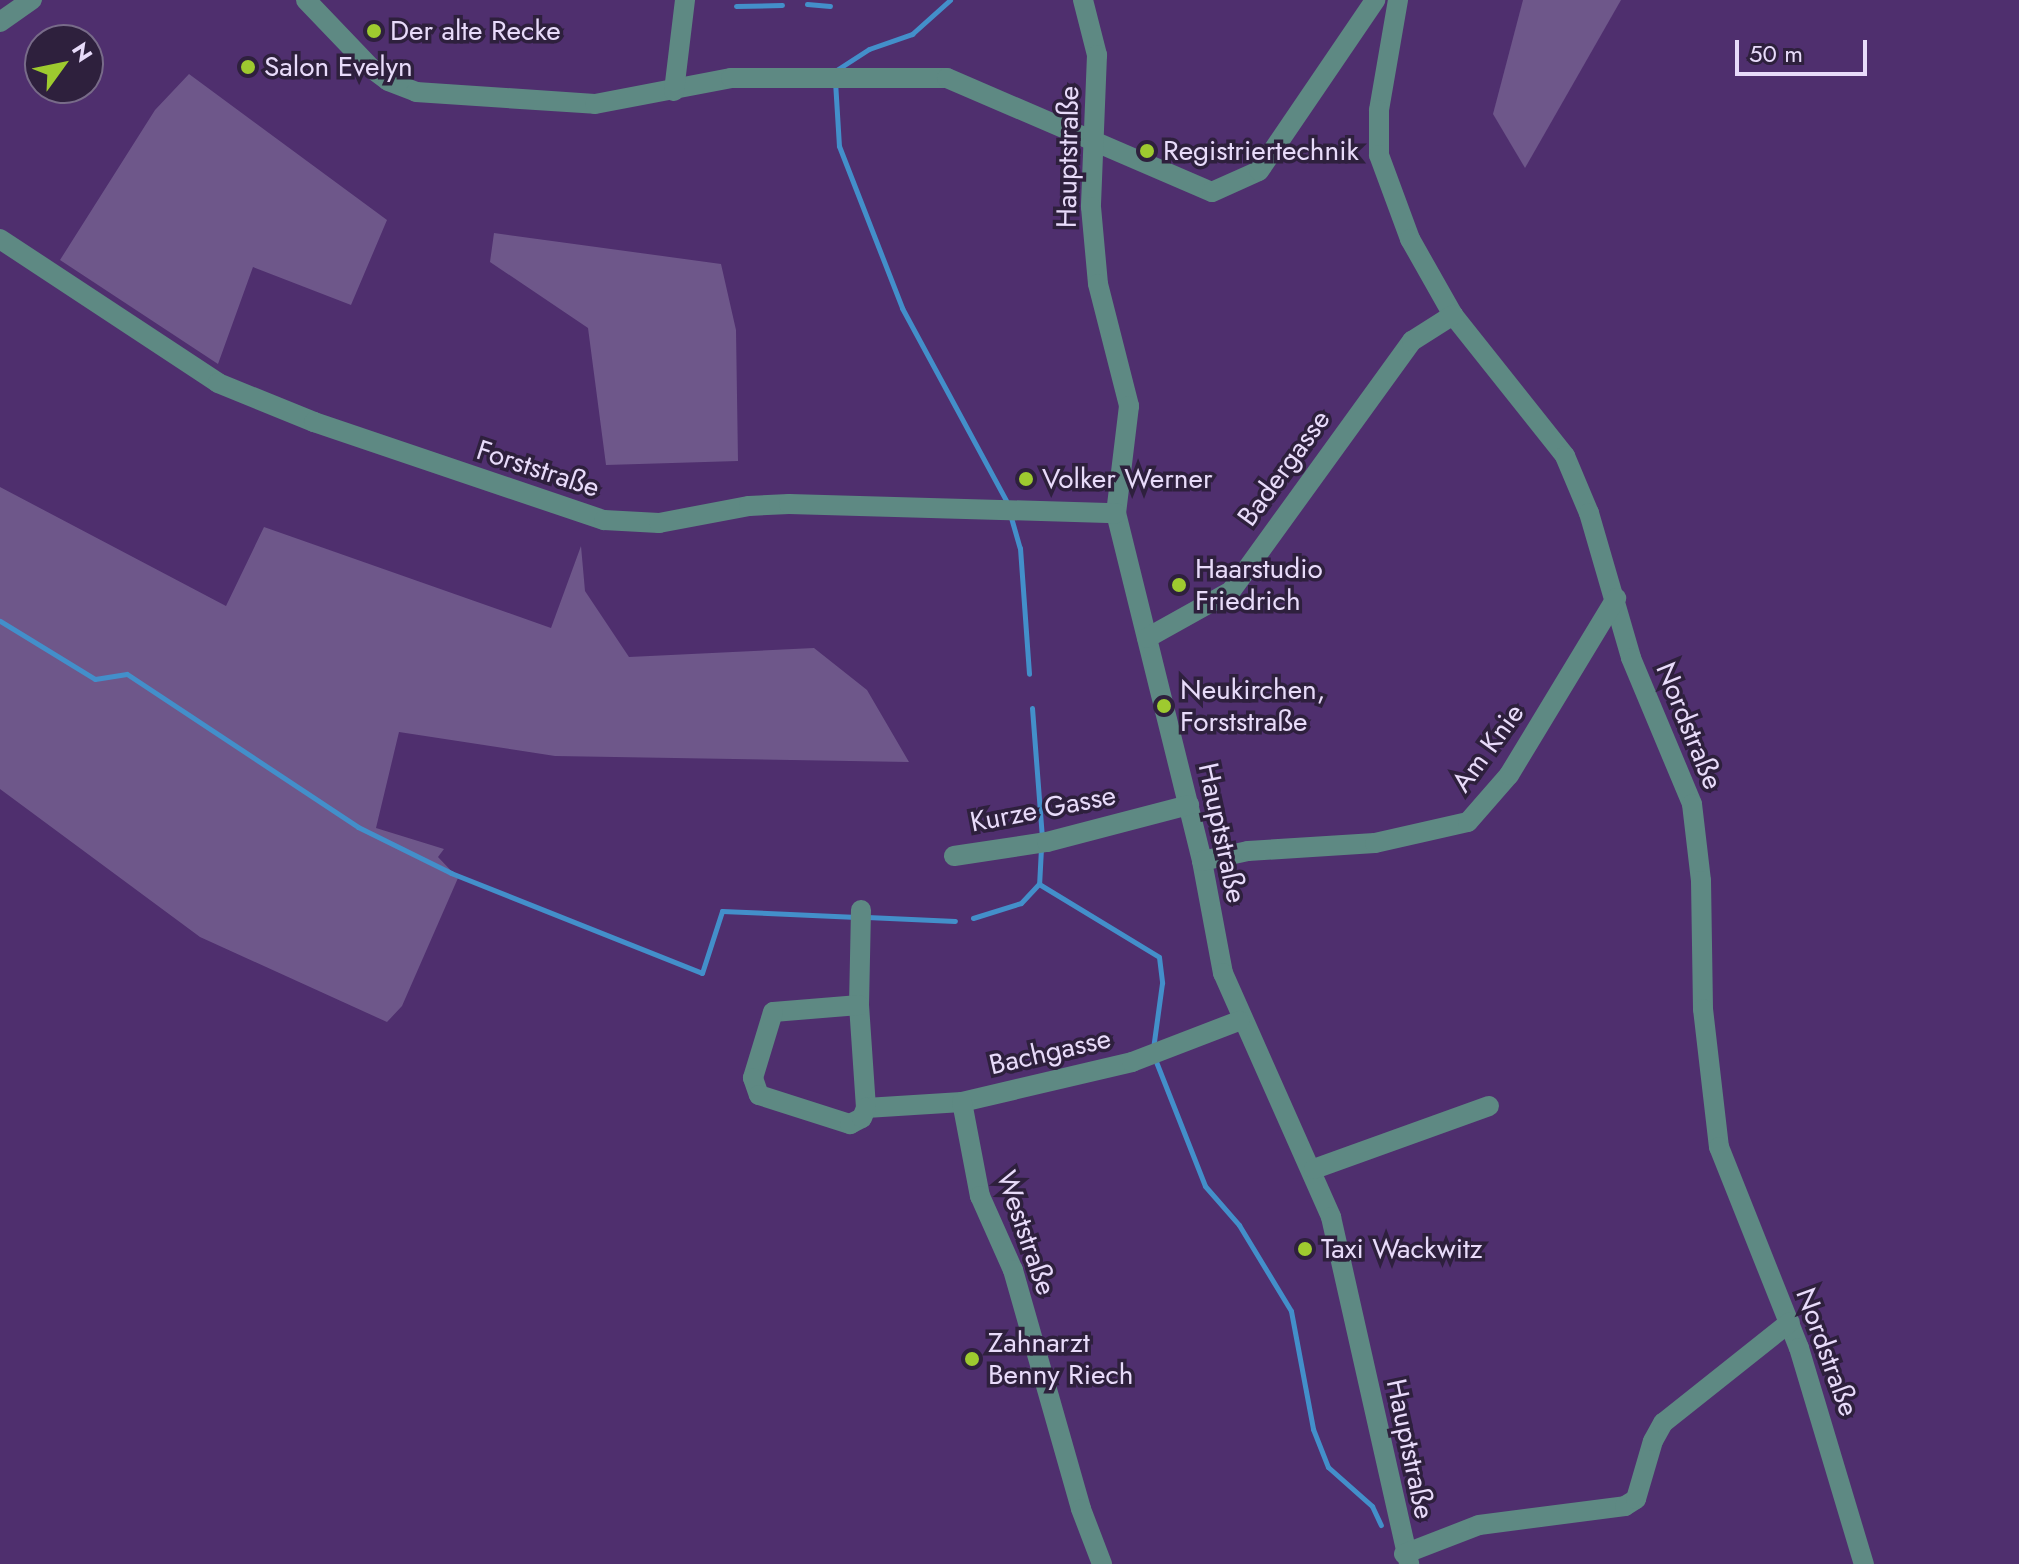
<!DOCTYPE html>
<meta charset="utf-8">
<style>
body{margin:0}
#map{position:relative;width:2019px;height:1564px;overflow:hidden;background:#4f2f6e;font-family:Jost,sans-serif}
div>[style]{position:absolute}
.green>*{inset:0;background:#6e578a}
.stream>*{height:5px;margin:-2.5px;padding:0 2.5px;transform-origin:2.5px;border-radius:2.5px;background:#438fca}
.minor>*{height:20px;margin:-10px;padding:0 10px;transform-origin:10px;border-radius:10px;background:#5e8983}
.dots>*{width:22px;height:22px;translate:-50% -50%;box-sizing:border-box;border:4px solid #2e203d;border-radius:50%}
span{translate:-50% -50%;white-space:nowrap;text-align:center;line-height:1.15;-webkit-text-stroke:7px #2e203d;paint-order:stroke}
.poi-label{font-size:28px;color:#e8dbfa}
.left{translate:0 -50%;text-align:left}
.street-label{font-size:28px;color:#e8dbfa}
.north{position:absolute;left:24px;top:24px;width:80px;height:80px;box-sizing:border-box;background:#2e203d;border:2px solid #786b89;border-radius:50%;rotate:57deg;font-size:22px;font-weight:700;line-height:32px;text-align:center;color:#e8dbfa}
.north::after{content:'';display:block;margin:auto;width:28px;height:36px;background:#9eca2f;clip-path:polygon(50% 0,100% 100%,50% 72%,0 100%)}
.scale{position:absolute;left:1735px;top:40px;width:132px;height:36px;box-sizing:border-box;border:4px solid #e8dbfa;border-top:0;padding-left:10px;font-size:24px;line-height:28px;white-space:nowrap;color:#e8dbfa;-webkit-text-stroke:6px #2e203d;paint-order:stroke}
</style>
<div id="map">
<div class="green">
<i style="clip-path:polygon(1523px 0,1621px 0,1525px 168px,1493px 114px)"></i>
<i style="clip-path:polygon(189px 74px,387px 220px,351px 305px,253px 267px,218px 364px,60px 260px,155px 110px)"></i>
<i style="clip-path:polygon(494px 233px,721px 264px,736px 330px,738px 461px,606px 465px,588px 328px,490px 262px)"></i>
<i style="clip-path:polygon(0 487px,226px 606px,264px 527px,551px 628px,581px 546px,585px 591px,629px 657px,814px 648px,867px 690px,909px 762px,555px 756px,399px 732px,376px 828px,444px 849px,438px 857px,458px 878px,402px 1006px,387px 1022px,200px 937px,0 789px)"></i>
</div>
<div class="stream">
<i style="left:807px;top:4px;width:23px;rotate:5deg"></i>
<i style="left:736px;top:6px;width:46px;rotate:-1.2deg"></i>
<i style="left:835px;top:71px;width:40px;rotate:-32.9deg"></i>
<i style="left:869px;top:49px;width:46px;rotate:-19.2deg"></i>
<i style="left:912px;top:34px;width:51px;rotate:-41.8deg"></i>
<i style="left:835px;top:81px;width:65px;rotate:86.5deg"></i>
<i style="left:839px;top:146px;width:174px;rotate:68.7deg"></i>
<i style="left:902px;top:308px;width:223px;rotate:61.6deg"></i>
<i style="left:1010px;top:514px;width:35px;rotate:74deg"></i>
<i style="left:1020px;top:548px;width:126px;rotate:85.9deg"></i>
<i style="left:0;top:621px;width:111px;rotate:31.4deg"></i>
<i style="left:95px;top:679px;width:32px;rotate:-9deg"></i>
<i style="left:127px;top:674px;width:277px;rotate:33.5deg"></i>
<i style="left:358px;top:827px;width:104px;rotate:26.3deg"></i>
<i style="left:451px;top:873px;width:270px;rotate:21.7deg"></i>
<i style="left:702px;top:973px;width:65px;rotate:-72.1deg"></i>
<i style="left:722px;top:911px;width:135px;rotate:2.5deg"></i>
<i style="left:1032px;top:708px;width:130px;rotate:85.6deg"></i>
<i style="left:1041px;top:848px;width:36px;rotate:93deg"></i>
<i style="left:1039px;top:884px;width:140px;rotate:31.3deg"></i>
<i style="left:1159px;top:957px;width:26px;rotate:83deg"></i>
<i style="left:1162px;top:983px;width:67px;rotate:97.8deg"></i>
<i style="left:867px;top:917px;width:88px;rotate:2.6deg"></i>
<i style="left:973px;top:918px;width:50px;rotate:-17.4deg"></i>
<i style="left:1021px;top:903px;width:26px;rotate:-47deg"></i>
<i style="left:1155px;top:1059px;width:136px;rotate:68.5deg"></i>
<i style="left:1205px;top:1186px;width:52px;rotate:48.9deg"></i>
<i style="left:1239px;top:1225px;width:100px;rotate:58.8deg"></i>
<i style="left:1291px;top:1311px;width:120px;rotate:79.4deg"></i>
<i style="left:1313px;top:1429px;width:41px;rotate:68.5deg"></i>
<i style="left:1328px;top:1467px;width:59px;rotate:41.6deg"></i>
<i style="left:1372px;top:1506px;width:21px;rotate:65deg"></i>
</div>
<div class="minor">
<i style="left:306px;top:0;width:94px;rotate:46.3deg"></i>
<i style="left:371px;top:68px;width:21px;rotate:37deg"></i>
<i style="left:388px;top:81px;width:30px;rotate:21deg"></i>
<i style="left:416px;top:92px;width:179px;rotate:3.8deg"></i>
<i style="left:595px;top:104px;width:138px;rotate:-10.8deg"></i>
<i style="left:731px;top:78px;width:216px"></i>
<i style="left:947px;top:78px;width:288px;rotate:23.3deg"></i>
<i style="left:1212px;top:192px;width:51px;rotate:-24.1deg"></i>
<i style="left:1259px;top:171px;width:207px;rotate:-55.8deg"></i>
<i style="left:1083px;top:0;width:57px;rotate:75.7deg"></i>
<i style="left:1097px;top:55px;width:152px;rotate:92.3deg"></i>
<i style="left:1091px;top:207px;width:77px;rotate:84.8deg"></i>
<i style="left:1098px;top:284px;width:126px;rotate:75.7deg"></i>
<i style="left:1129px;top:406px;width:108px;rotate:96.9deg"></i>
<i style="left:1116px;top:513px;width:358px;rotate:76.1deg"></i>
<i style="left:1202px;top:861px;width:114px;rotate:79.4deg"></i>
<i style="left:1223px;top:973px;width:267px;rotate:66.1deg"></i>
<i style="left:1331px;top:1217px;width:356px;rotate:77.3deg"></i>
<i style="left:1398px;top:0;width:112px;rotate:99.8deg"></i>
<i style="left:1379px;top:110px;width:45px;rotate:90deg"></i>
<i style="left:1379px;top:155px;width:90px;rotate:69.7deg"></i>
<i style="left:1410px;top:239px;width:87px;rotate:60.5deg"></i>
<i style="left:1453px;top:315px;width:180px;rotate:51.5deg"></i>
<i style="left:1565px;top:456px;width:62px;rotate:67.2deg"></i>
<i style="left:1589px;top:513px;width:151px;rotate:73.8deg"></i>
<i style="left:1631px;top:658px;width:158px;rotate:67.3deg"></i>
<i style="left:1692px;top:804px;width:78px;rotate:83.3deg"></i>
<i style="left:1701px;top:881px;width:128px;rotate:89.1deg"></i>
<i style="left:1703px;top:1009px;width:139px;rotate:83.4deg"></i>
<i style="left:1719px;top:1147px;width:216px;rotate:68.3deg"></i>
<i style="left:1799px;top:1348px;width:226px;rotate:73.3deg"></i>
<i style="left:0;top:22px;width:39px;rotate:-35deg"></i>
<i style="left:674px;top:91px;width:92px;rotate:-83.1deg"></i>
<i style="left:0;top:239px;width:261px;rotate:33.4deg"></i>
<i style="left:218px;top:383px;width:104px;rotate:22.1deg"></i>
<i style="left:314px;top:422px;width:306px;rotate:18.7deg"></i>
<i style="left:604px;top:520px;width:55px;rotate:3.1deg"></i>
<i style="left:659px;top:523px;width:92px;rotate:-10.7deg"></i>
<i style="left:749px;top:506px;width:40px;rotate:-2.9deg"></i>
<i style="left:789px;top:504px;width:327px;rotate:1.6deg"></i>
<i style="left:1147px;top:638px;width:96px;rotate:-29.2deg"></i>
<i style="left:1231px;top:591px;width:309px;rotate:-54.1deg"></i>
<i style="left:1412px;top:341px;width:49px;rotate:-32.4deg"></i>
<i style="left:954px;top:856px;width:94px;rotate:-8.6deg"></i>
<i style="left:1047px;top:842px;width:147px;rotate:-14.6deg"></i>
<i style="left:1202px;top:861px;width:47px;rotate:-12.3deg"></i>
<i style="left:1248px;top:851px;width:127px;rotate:-3.6deg"></i>
<i style="left:1375px;top:843px;width:95px;rotate:-12.7deg"></i>
<i style="left:1468px;top:822px;width:62px;rotate:-48.9deg"></i>
<i style="left:1509px;top:775px;width:207px;rotate:-58.8deg"></i>
<i style="left:861px;top:910px;width:95px;rotate:91.2deg"></i>
<i style="left:859px;top:1005px;width:103px;rotate:86.1deg"></i>
<i style="left:866px;top:1108px;width:96px;rotate:-3.6deg"></i>
<i style="left:962px;top:1102px;width:175px;rotate:-13.2deg"></i>
<i style="left:1132px;top:1062px;width:115px;rotate:-21deg"></i>
<i style="left:859px;top:1005px;width:86px;rotate:175.3deg"></i>
<i style="left:773px;top:1012px;width:69px;rotate:106.9deg"></i>
<i style="left:753px;top:1078px;width:18px;rotate:71deg"></i>
<i style="left:759px;top:1095px;width:96px;rotate:17.7deg"></i>
<i style="left:850px;top:1124px;width:13px;rotate:-27deg"></i>
<i style="left:862px;top:1118px;width:11px;rotate:-68deg"></i>
<i style="left:962px;top:1102px;width:96px;rotate:79.2deg"></i>
<i style="left:980px;top:1196px;width:81px;rotate:66deg"></i>
<i style="left:1013px;top:1270px;width:248px;rotate:74.1deg"></i>
<i style="left:1081px;top:1509px;width:59px;rotate:69.1deg"></i>
<i style="left:1314px;top:1169px;width:186px;rotate:-19.8deg"></i>
<i style="left:1404px;top:1554px;width:80px;rotate:-21.1deg"></i>
<i style="left:1479px;top:1525px;width:147px;rotate:-7.4deg"></i>
<i style="left:1625px;top:1506px;width:13px;rotate:-32deg"></i>
<i style="left:1636px;top:1499px;width:60px;rotate:-73.7deg"></i>
<i style="left:1653px;top:1441px;width:21px;rotate:-61deg"></i>
<i style="left:1663px;top:1423px;width:162px;rotate:-38.5deg"></i>
</div>
<div class="dots">
<i style="left:374px;top:31px;background:#9eca2f"></i>
<i style="left:248px;top:67px;background:#9eca2f"></i>
<i style="left:1147px;top:151px;background:#9eca2f"></i>
<i style="left:1026px;top:479px;background:#9eca2f"></i>
<i style="left:1179px;top:585px;background:#9eca2f"></i>
<i style="left:1164px;top:706px;background:#9eca2f"></i>
<i style="left:1305px;top:1249px;background:#9eca2f"></i>
<i style="left:972px;top:1359px;background:#9eca2f"></i>
</div>
<div class="poi-label">
<span class="left" style="left:390px;top:31px">Der alte Recke</span>
<span class="left" style="left:264px;top:67px">Salon Evelyn</span>
<span class="left" style="left:1163px;top:151px">Registriertechnik</span>
<span class="left" style="left:1042px;top:479px">Volker Werner</span>
<span class="left" style="left:1195px;top:585px">Haarstudio<br>Friedrich</span>
<span class="left" style="left:1180px;top:706px">Neukirchen,<br>Forststraße</span>
<span class="left" style="left:1321px;top:1249px">Taxi Wackwitz</span>
<span class="left" style="left:988px;top:1359px">Zahnarzt<br>Benny Riech</span>
</div>
<div class="street-label">
<span style="left:1068px;top:157px;rotate:-89deg">Hauptstraße</span>
<span style="left:1284px;top:468px;rotate:-54deg">Badergasse</span>
<span style="left:538px;top:469px;rotate:18deg">Forststraße</span>
<span style="left:1689px;top:726px;rotate:68deg">Nordstraße</span>
<span style="left:1488px;top:748px;rotate:-54deg">Am Knie</span>
<span style="left:1043px;top:809px;rotate:-11deg">Kurze Gasse</span>
<span style="left:1222px;top:833px;rotate:78deg">Hauptstraße</span>
<span style="left:1050px;top:1052px;rotate:-13deg">Bachgasse</span>
<span style="left:1026px;top:1233px;rotate:71deg">Weststraße</span>
<span style="left:1827px;top:1352px;rotate:70deg">Nordstraße</span>
<span style="left:1410px;top:1449px;rotate:78deg">Hauptstraße</span>
</div>
<div class="north">N</div>
<div class="scale">50 m</div>
</div>
